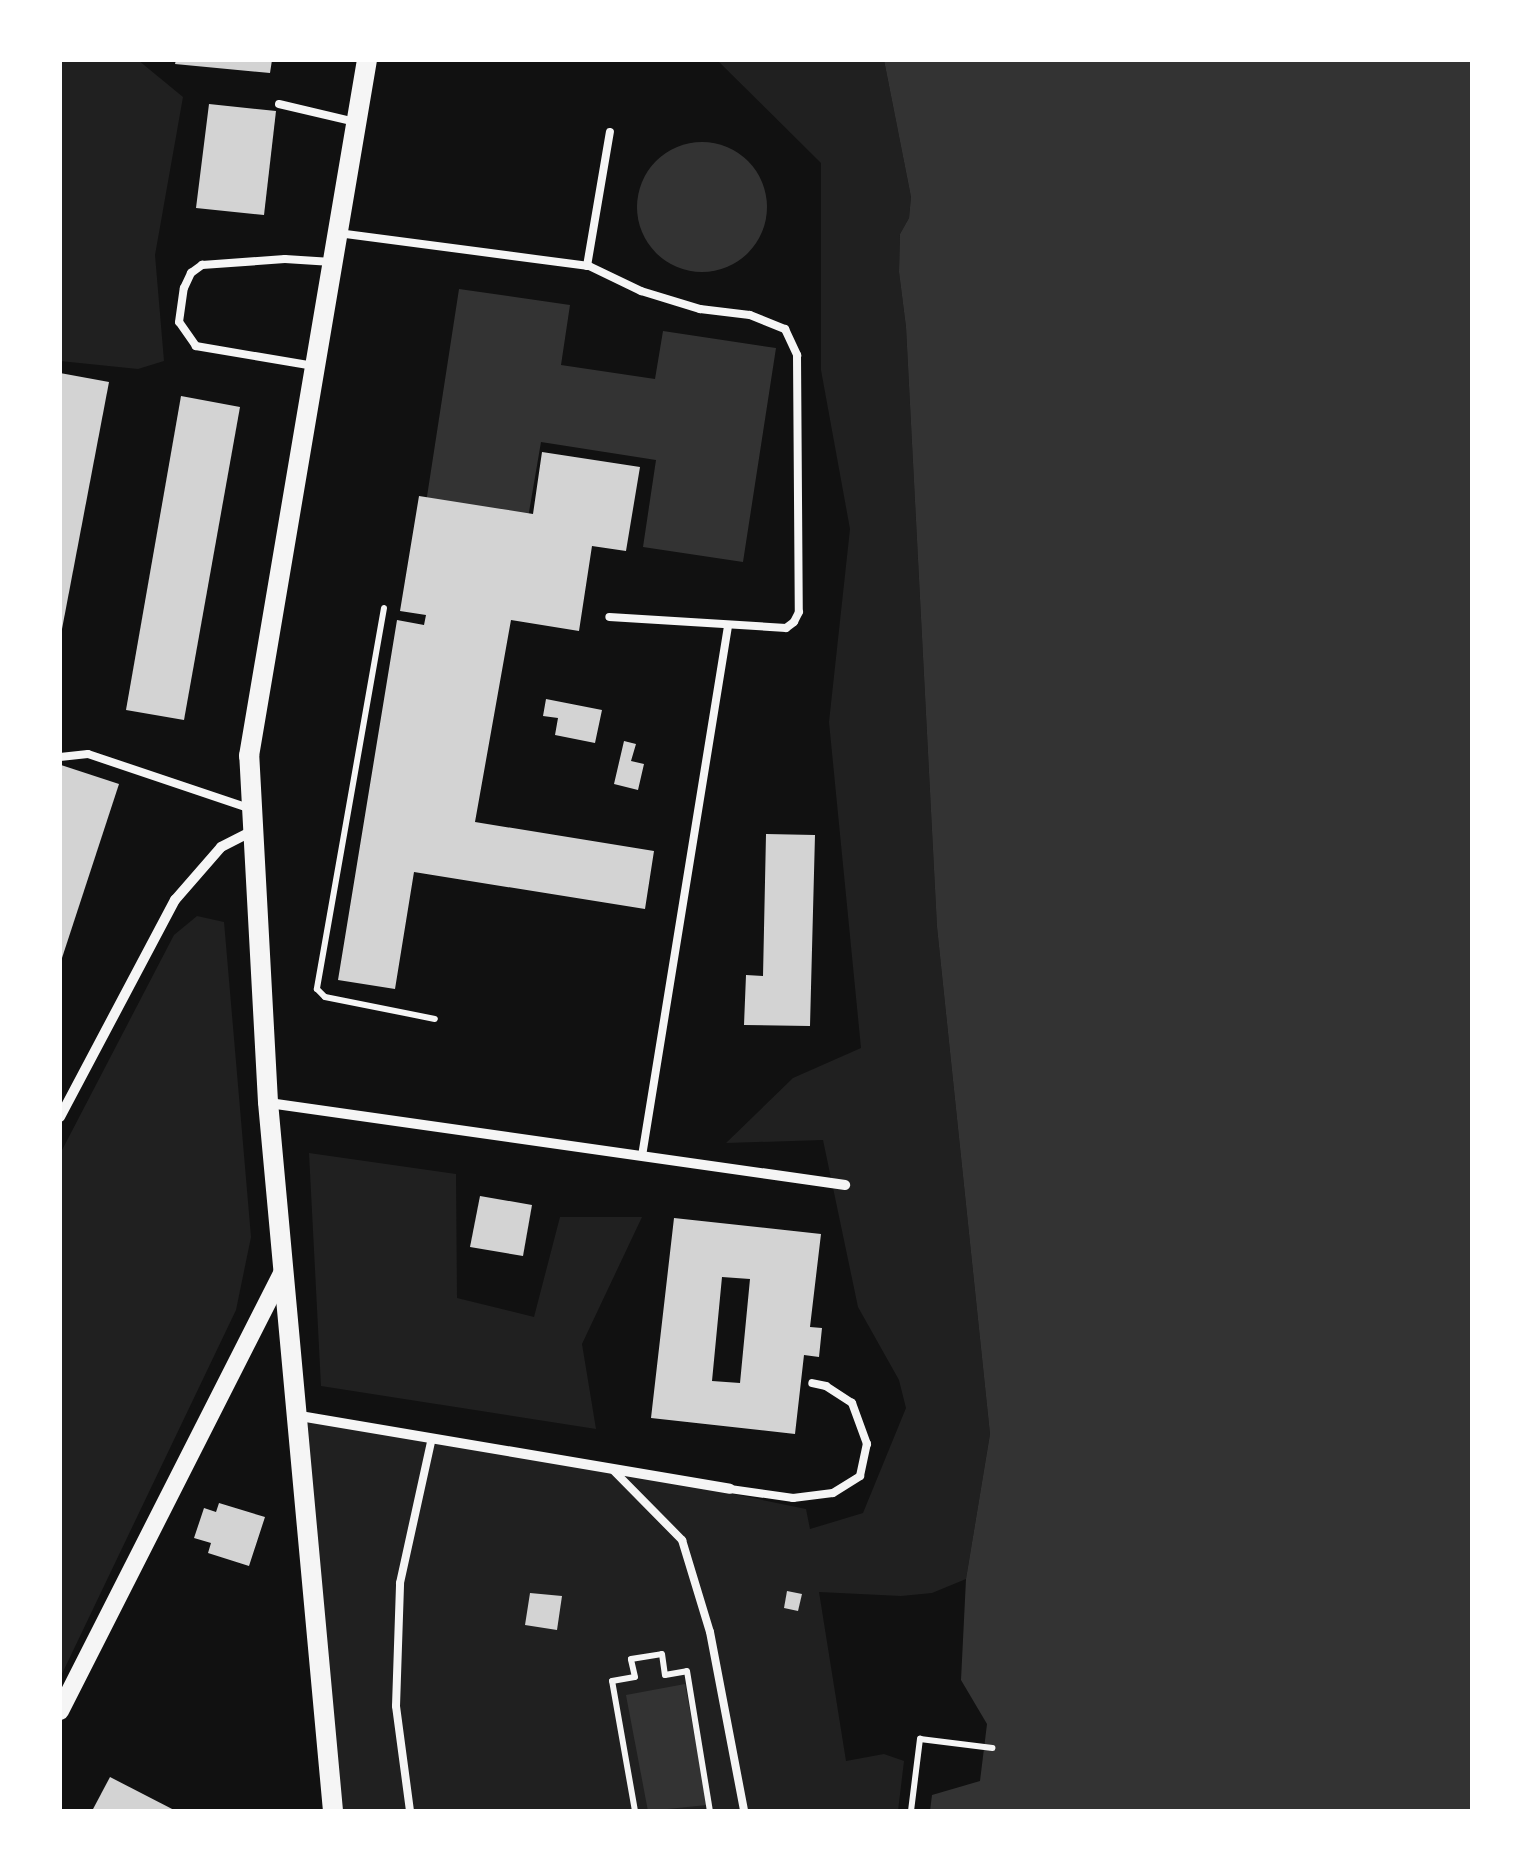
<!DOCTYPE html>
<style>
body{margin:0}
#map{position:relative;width:1532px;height:1871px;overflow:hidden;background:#111;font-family:Overpass,sans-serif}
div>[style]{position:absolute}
.green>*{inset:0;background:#202020}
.water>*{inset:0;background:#333}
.round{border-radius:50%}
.building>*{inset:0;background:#d3d3d3}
.path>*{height:6px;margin:-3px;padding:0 3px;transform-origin:3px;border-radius:3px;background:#f5f5f5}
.service>*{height:8px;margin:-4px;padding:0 4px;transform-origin:4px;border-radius:4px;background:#f5f5f5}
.minor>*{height:10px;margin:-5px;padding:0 5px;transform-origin:5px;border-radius:5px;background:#f5f5f5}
.tertiary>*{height:18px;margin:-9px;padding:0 9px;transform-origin:9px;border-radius:9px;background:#f5f5f5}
.secondary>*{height:20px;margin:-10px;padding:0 10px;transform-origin:10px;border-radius:10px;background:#f5f5f5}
span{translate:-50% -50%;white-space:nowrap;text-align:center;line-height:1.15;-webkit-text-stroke:8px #fff;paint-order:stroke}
.frame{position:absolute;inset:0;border:62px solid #fff;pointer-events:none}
</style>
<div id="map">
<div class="green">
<i style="clip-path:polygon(60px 60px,138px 60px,183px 97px,155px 255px,164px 361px,138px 369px,60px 361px)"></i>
<i style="clip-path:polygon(717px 60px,884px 60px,911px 197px,909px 218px,900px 234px,899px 272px,906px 327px,937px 927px,990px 1434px,966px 1579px,932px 1593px,901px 1596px,819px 1592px,846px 1761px,884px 1754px,904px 1761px,898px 1811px,333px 1811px,300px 1416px,612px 1469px,806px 1509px,810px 1529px,863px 1513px,906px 1408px,899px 1380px,858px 1307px,823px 1140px,726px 1143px,793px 1078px,861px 1048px,829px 722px,850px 529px,821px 370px,821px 163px)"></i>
<i style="clip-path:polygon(197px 916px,224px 922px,251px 1237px,236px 1310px,60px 1678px,60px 1154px,174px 935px)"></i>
<i style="clip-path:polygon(309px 1153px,456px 1174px,457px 1298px,534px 1317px,560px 1217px,642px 1217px,582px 1344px,596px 1429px,321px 1386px)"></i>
</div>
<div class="water">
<i style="clip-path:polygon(884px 60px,1472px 60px,1472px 1811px,930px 1811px,932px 1795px,980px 1781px,987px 1724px,961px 1680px,966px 1579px,990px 1434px,937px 927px,906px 327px,899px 272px,900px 234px,909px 218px,911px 197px)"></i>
<i class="round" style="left:637px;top:142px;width:130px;height:130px"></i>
<i style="clip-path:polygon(459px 289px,570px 305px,561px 365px,655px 379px,663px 331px,776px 348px,743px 562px,643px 547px,656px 460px,541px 442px,528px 518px,426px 503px)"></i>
<i style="clip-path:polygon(685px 1684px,707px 1805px,648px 1811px,626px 1695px)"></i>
</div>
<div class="building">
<i style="clip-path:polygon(176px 60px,272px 60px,270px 73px,175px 64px)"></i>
<i style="clip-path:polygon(209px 104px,276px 111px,264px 215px,196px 208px)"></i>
<i style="clip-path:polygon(60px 373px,109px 382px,62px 629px,60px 629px)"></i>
<i style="clip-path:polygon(181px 396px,240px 407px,184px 720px,126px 710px)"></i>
<i style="clip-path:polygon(542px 452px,640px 467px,626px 551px,592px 546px,579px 631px,511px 620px,475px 822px,654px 851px,645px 909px,414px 872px,395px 989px,338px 980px,397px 620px,424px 625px,426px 615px,400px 611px,419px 496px,533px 514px)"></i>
<i style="clip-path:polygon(546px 699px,602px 710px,595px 743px,555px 735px,558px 718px,543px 716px)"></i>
<i style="clip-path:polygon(624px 741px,636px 744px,631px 761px,644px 764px,638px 790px,614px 784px)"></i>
<i style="clip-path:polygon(61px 765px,119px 784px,61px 961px,60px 768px)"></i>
<i style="clip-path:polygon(766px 834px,815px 835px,810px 1026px,744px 1025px,746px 975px,763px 976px)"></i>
<i style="clip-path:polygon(480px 1196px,532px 1205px,523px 1256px,470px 1247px)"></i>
<i style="clip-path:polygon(evenodd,674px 1218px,821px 1234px,810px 1327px,822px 1328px,819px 1357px,804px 1355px,795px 1434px,651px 1418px,674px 1218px,722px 1277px,750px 1279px,740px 1383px,712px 1381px,722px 1277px)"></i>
<i style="clip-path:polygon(219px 1503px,265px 1517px,249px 1566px,208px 1553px,211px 1543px,194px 1538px,204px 1508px,216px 1512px)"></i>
<i style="clip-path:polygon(787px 1591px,802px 1594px,798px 1611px,784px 1608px)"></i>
<i style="clip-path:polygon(530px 1593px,562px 1596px,557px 1630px,525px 1625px)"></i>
<i style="clip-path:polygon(110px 1777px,176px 1811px,92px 1811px)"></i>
</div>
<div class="path">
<i style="left:384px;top:608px;width:387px;rotate:100deg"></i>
<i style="left:317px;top:989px;width:11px;rotate:45deg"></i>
<i style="left:325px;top:997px;width:112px;rotate:11.3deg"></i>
<i style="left:635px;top:1811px;width:132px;rotate:-100deg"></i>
<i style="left:612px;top:1681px;width:23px;rotate:-10deg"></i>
<i style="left:635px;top:1677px;width:18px;rotate:-103deg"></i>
<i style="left:631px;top:1659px;width:31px;rotate:-9deg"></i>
<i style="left:662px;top:1654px;width:21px;rotate:82deg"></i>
<i style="left:665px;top:1675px;width:22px;rotate:-10deg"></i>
<i style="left:687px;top:1671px;width:142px;rotate:80.7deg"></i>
<i style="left:911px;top:1811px;width:73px;rotate:-82.9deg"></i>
<i style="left:920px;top:1739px;width:73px;rotate:7.1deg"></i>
</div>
<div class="service">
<i style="left:279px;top:104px;width:79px;rotate:13.2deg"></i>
<i style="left:338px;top:233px;width:253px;rotate:7.5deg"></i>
<i style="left:589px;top:266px;width:58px;rotate:25.7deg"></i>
<i style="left:641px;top:291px;width:62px;rotate:17deg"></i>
<i style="left:700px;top:309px;width:50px;rotate:6.8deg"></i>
<i style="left:750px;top:315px;width:38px;rotate:22deg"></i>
<i style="left:785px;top:329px;width:29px;rotate:65deg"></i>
<i style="left:797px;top:355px;width:257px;rotate:89.6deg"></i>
<i style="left:799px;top:612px;width:11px;rotate:117deg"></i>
<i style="left:794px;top:622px;width:10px;rotate:143deg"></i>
<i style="left:786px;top:628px;width:177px;rotate:-176.4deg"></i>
<i style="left:587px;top:266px;width:136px;rotate:-80.3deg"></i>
<i style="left:314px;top:366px;width:120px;rotate:-170.4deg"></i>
<i style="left:196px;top:346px;width:29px;rotate:-125deg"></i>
<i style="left:179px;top:322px;width:34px;rotate:-82deg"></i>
<i style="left:184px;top:288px;width:17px;rotate:-65deg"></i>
<i style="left:191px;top:273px;width:14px;rotate:-36deg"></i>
<i style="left:202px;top:265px;width:83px;rotate:-4.1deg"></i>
<i style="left:285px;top:259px;width:47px;rotate:3.7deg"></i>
<i style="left:60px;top:757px;width:28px;rotate:-6deg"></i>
<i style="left:88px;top:754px;width:172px;rotate:18.6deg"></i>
<i style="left:642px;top:1156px;width:537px;rotate:-80.78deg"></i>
<i style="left:612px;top:1469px;width:100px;rotate:45.4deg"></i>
<i style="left:682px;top:1540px;width:96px;rotate:73.1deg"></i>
<i style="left:710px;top:1632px;width:182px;rotate:79.2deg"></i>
<i style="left:730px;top:1489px;width:64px;rotate:8.1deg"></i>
<i style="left:793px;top:1498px;width:40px;rotate:-7.1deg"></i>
<i style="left:833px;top:1493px;width:32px;rotate:-32deg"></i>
<i style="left:860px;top:1476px;width:33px;rotate:-78deg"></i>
<i style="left:867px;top:1444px;width:44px;rotate:-110.1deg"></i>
<i style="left:852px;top:1403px;width:31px;rotate:-147deg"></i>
<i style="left:826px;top:1386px;width:14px;rotate:-168deg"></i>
<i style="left:410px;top:1811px;width:106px;rotate:-97.6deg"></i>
<i style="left:396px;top:1706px;width:123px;rotate:-88.1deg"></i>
<i style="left:400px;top:1583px;width:148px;rotate:-77.6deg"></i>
</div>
<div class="minor">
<i style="left:269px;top:1103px;width:582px;rotate:8.1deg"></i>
<i style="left:60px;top:1117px;width:246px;rotate:-62.1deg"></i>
<i style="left:175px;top:900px;width:70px;rotate:-49deg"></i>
<i style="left:221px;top:847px;width:37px;rotate:-27deg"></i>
<i style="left:300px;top:1416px;width:436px;rotate:9.6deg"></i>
</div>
<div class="tertiary">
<i style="left:60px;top:1711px;width:493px;rotate:-63.1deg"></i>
</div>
<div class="secondary">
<i style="left:333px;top:1811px;width:712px;rotate:-95.24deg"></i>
<i style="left:268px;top:1102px;width:347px;rotate:-93.1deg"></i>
<i style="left:249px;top:756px;width:706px;rotate:-80.38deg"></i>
</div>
<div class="frame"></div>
</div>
